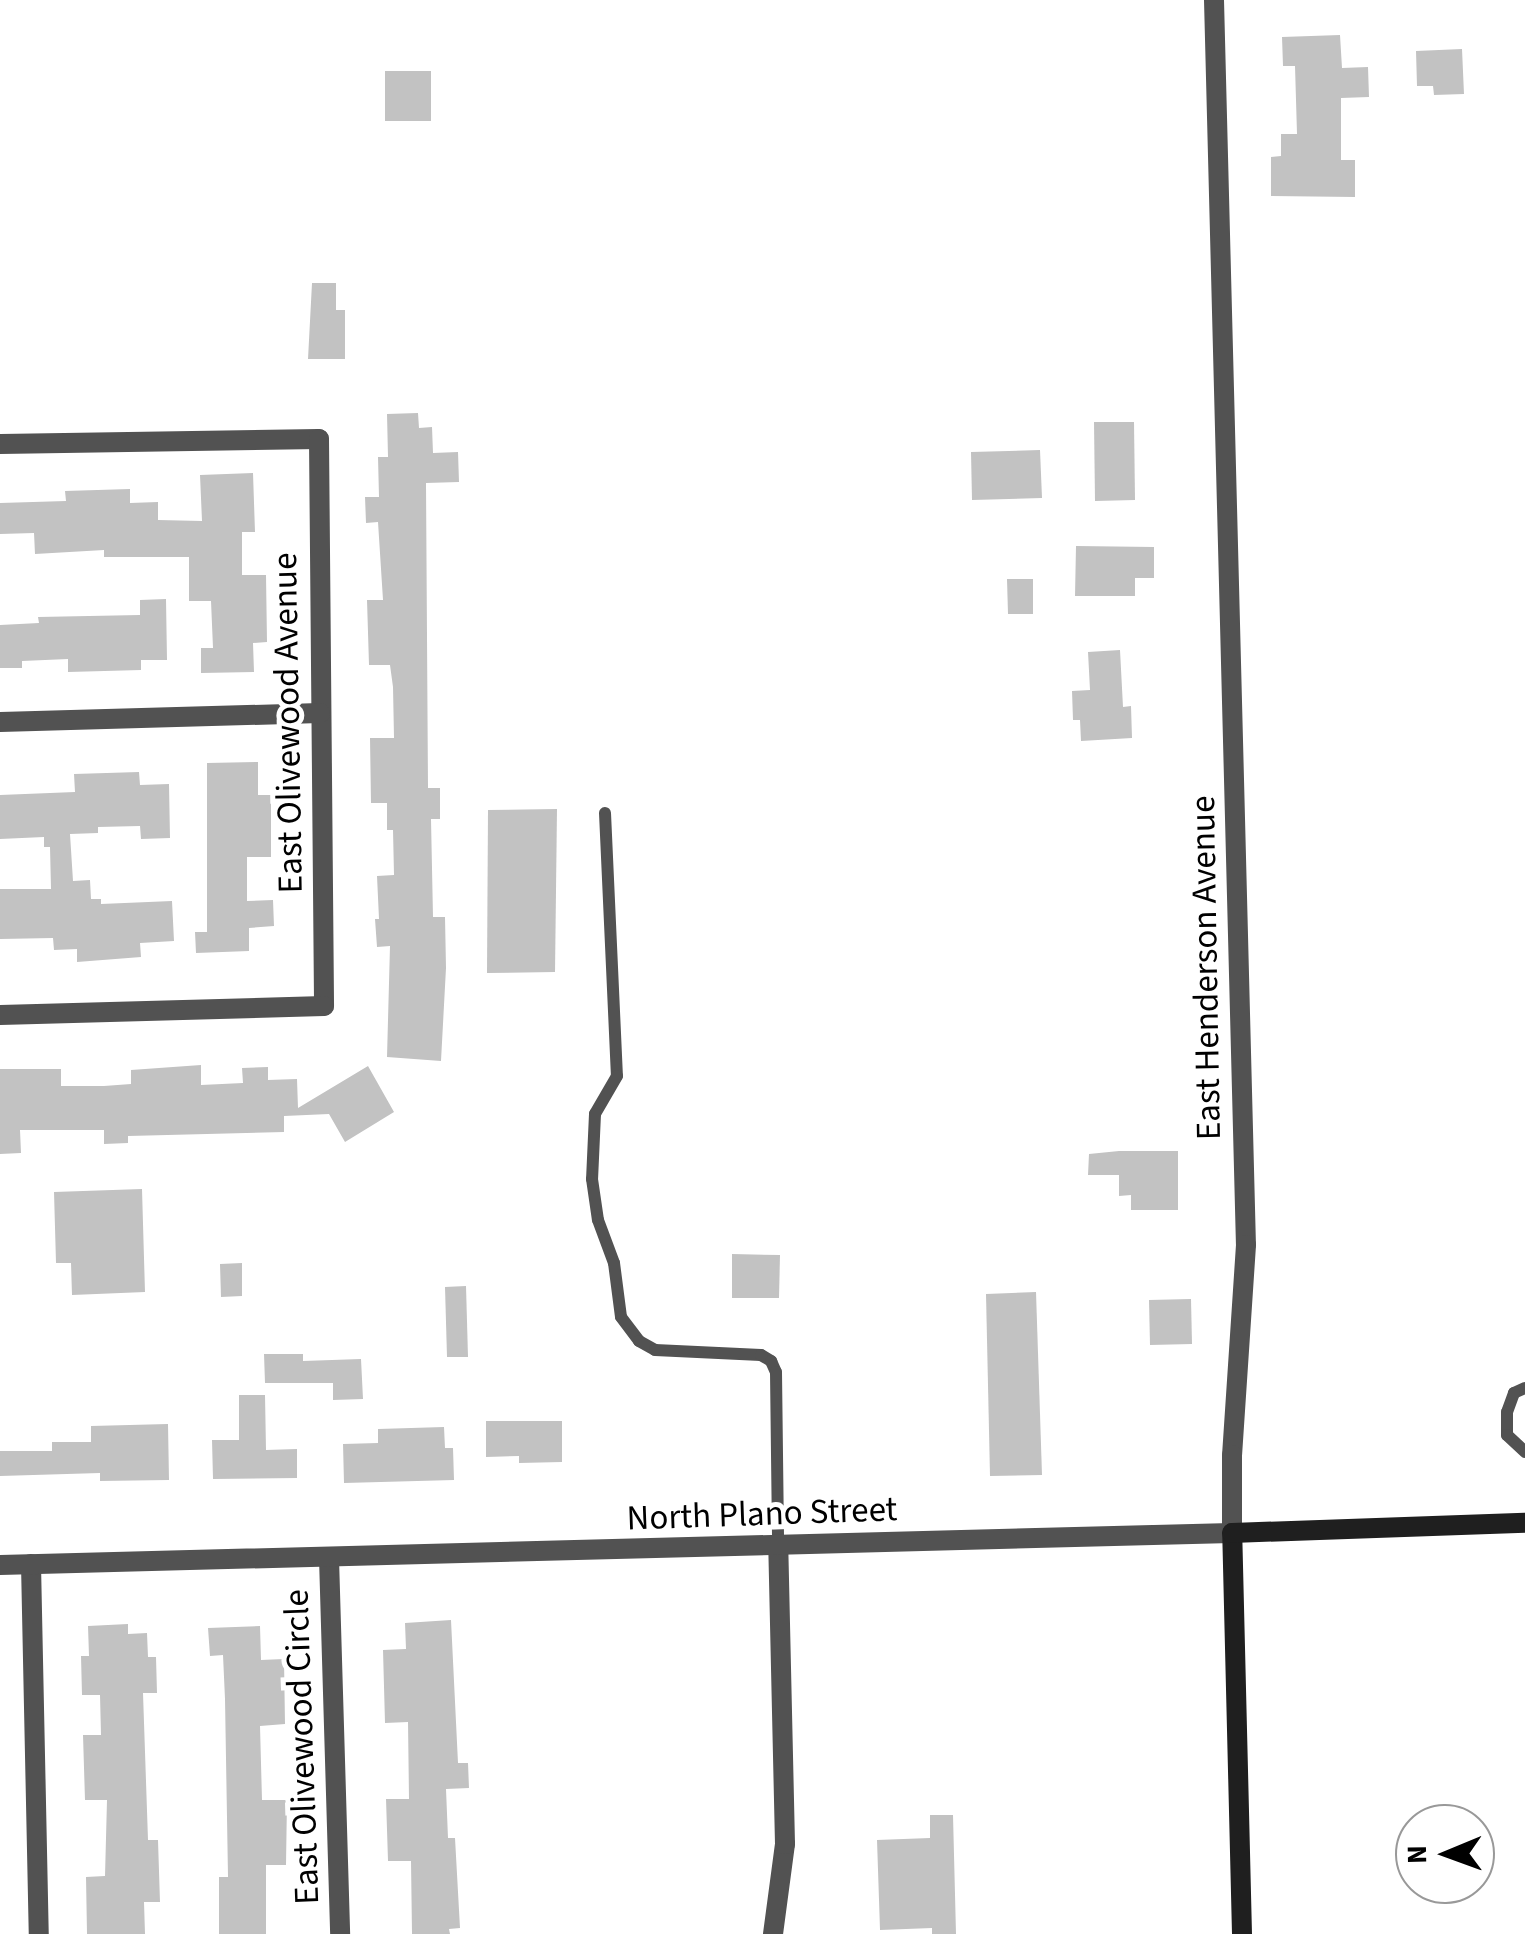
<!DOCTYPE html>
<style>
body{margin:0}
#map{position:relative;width:1525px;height:1934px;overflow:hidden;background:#fff;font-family:"Source Sans 3",sans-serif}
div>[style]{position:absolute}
.building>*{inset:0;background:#c2c2c2}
.service>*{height:12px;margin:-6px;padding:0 6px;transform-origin:6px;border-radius:6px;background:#525252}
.minor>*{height:20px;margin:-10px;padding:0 10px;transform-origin:10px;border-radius:10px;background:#525252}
.tertiary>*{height:20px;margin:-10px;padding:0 10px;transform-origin:10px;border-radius:10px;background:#525252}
.secondary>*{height:20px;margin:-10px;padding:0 10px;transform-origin:10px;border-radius:10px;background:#1f1f1f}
span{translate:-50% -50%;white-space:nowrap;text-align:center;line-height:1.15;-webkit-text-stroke:10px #fff;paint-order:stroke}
.street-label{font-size:35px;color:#000}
.north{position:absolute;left:1395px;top:1804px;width:100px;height:100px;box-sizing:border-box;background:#fff;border:2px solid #999;border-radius:50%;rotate:269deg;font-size:28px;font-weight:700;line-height:40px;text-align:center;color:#000}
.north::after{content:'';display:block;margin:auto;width:35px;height:45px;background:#000;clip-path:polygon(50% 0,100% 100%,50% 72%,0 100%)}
</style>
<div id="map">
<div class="building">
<i style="clip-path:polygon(1340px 35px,1342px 68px,1368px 67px,1369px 97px,1341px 98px,1341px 160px,1355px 160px,1355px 197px,1271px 196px,1271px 157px,1281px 156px,1281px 134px,1297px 134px,1295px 66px,1283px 66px,1282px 37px)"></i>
<i style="clip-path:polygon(1462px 49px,1464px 94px,1434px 95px,1433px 86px,1417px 86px,1416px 51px)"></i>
<i style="clip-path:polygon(385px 71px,431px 71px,431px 121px,385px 121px)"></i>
<i style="clip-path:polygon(312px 283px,336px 283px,336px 310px,345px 310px,345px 359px,308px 359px)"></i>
<i style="clip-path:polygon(418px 413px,419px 428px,432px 427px,433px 453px,458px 452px,459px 482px,426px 483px,428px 788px,440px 788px,440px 819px,431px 819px,433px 917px,445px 917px,446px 968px,441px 1061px,387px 1057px,390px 946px,377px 947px,375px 919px,379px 919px,377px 876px,394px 875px,393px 830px,387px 830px,387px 803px,371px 803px,370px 738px,394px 738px,393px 687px,390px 665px,369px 665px,367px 600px,383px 600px,378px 522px,366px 523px,365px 497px,379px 497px,378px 457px,388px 457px,387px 414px)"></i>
<i style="clip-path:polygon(1094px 422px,1134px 422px,1135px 500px,1095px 501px)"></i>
<i style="clip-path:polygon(1040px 450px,1042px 498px,972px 500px,971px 452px)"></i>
<i style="clip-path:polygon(253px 473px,255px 532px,242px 532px,242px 575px,266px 575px,267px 642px,253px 643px,254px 672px,201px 673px,201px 648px,213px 648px,211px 601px,189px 601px,189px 557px,104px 557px,104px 550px,35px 554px,34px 533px,0 534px,0 503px,66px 501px,65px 491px,130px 489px,130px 503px,158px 502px,158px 520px,202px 521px,200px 475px)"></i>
<i style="clip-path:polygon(1076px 546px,1154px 547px,1154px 578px,1135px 578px,1135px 596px,1075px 596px)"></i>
<i style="clip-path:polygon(1007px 579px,1033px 579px,1033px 614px,1008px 614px)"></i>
<i style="clip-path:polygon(166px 599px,167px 660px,141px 660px,141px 670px,68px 672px,68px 659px,22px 661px,22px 668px,0 668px,0 625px,39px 623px,38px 617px,140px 615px,140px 600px)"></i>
<i style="clip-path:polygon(1120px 650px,1123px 707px,1131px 706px,1132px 738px,1081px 741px,1080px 720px,1073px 720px,1072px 691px,1090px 690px,1088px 652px)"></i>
<i style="clip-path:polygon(258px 762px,258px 795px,271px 795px,271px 857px,247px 857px,247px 901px,273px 900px,274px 926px,249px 928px,249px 951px,196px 953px,195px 932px,207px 932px,207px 763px)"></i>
<i style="clip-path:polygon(139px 772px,140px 785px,169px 784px,170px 838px,141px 839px,140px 826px,98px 827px,98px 833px,70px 834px,73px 881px,90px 880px,91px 899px,101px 899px,101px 904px,172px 901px,174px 941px,140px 943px,141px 957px,77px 962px,77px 949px,54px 950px,53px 938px,0 939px,0 889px,51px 889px,50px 847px,44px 847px,44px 837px,0 839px,0 795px,75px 792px,74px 774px)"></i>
<i style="clip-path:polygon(557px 809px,555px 972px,487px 973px,488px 810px)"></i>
<i style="clip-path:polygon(201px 1065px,201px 1085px,243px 1083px,242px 1068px,268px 1067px,268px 1080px,297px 1079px,298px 1108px,368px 1066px,394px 1112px,345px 1142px,329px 1114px,284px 1116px,284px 1132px,128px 1136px,128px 1143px,104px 1144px,104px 1130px,20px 1130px,21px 1153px,0 1154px,0 1069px,61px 1069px,61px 1086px,104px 1086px,131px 1084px,131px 1070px)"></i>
<i style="clip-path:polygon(1119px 1151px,1178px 1151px,1178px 1210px,1131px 1210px,1131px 1195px,1119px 1196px,1119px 1175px,1088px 1175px,1089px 1154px)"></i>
<i style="clip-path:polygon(142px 1189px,145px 1292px,72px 1295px,71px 1263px,56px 1263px,54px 1192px)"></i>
<i style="clip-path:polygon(732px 1254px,780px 1255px,779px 1298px,732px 1298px)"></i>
<i style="clip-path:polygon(242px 1263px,242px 1296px,221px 1297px,220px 1264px)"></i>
<i style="clip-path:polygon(466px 1286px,468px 1357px,447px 1357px,445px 1287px)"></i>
<i style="clip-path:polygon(1036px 1292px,1042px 1475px,990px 1476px,986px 1294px)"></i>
<i style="clip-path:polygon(1191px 1299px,1192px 1344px,1150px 1345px,1149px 1300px)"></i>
<i style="clip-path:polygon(264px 1354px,303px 1354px,303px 1361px,361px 1359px,363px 1399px,333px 1400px,333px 1383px,265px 1383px)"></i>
<i style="clip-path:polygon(239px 1395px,265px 1395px,266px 1450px,297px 1449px,297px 1478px,213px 1479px,212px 1440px,239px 1440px)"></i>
<i style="clip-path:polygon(486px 1421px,562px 1421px,562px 1462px,519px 1463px,519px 1456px,486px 1457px)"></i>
<i style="clip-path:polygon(168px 1424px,169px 1480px,100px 1481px,100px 1473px,0 1476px,0 1451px,52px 1451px,52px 1442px,91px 1442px,91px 1426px)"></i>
<i style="clip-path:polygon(444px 1427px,445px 1448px,453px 1448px,454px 1480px,344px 1483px,343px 1444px,378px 1443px,378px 1429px)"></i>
<i style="clip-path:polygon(451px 1620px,458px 1763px,468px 1763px,469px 1788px,446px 1789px,448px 1838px,455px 1838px,460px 1928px,449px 1929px,450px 1934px,412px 1934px,411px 1861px,388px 1861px,386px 1799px,409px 1799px,408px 1722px,385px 1723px,383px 1650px,406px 1649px,405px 1623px)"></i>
<i style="clip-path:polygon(128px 1624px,128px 1634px,147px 1633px,148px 1657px,156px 1657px,157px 1693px,143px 1693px,148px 1840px,158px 1840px,160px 1902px,144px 1902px,145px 1934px,87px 1934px,86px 1877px,105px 1876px,107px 1800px,85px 1800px,83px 1735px,101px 1735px,100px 1695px,82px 1695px,81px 1656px,89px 1656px,88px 1626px)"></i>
<i style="clip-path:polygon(260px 1626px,261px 1660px,284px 1659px,285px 1724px,260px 1726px,262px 1800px,287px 1800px,286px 1865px,266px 1865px,266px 1934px,219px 1934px,219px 1877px,228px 1877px,225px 1699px,223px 1655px,210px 1656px,208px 1628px)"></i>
<i style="clip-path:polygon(930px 1815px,953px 1815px,956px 1934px,932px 1934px,932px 1928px,880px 1930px,877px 1840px,930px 1838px)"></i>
</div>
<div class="service">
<i style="left:605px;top:813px;width:263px;rotate:87.4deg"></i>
<i style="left:617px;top:1076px;width:44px;rotate:120.1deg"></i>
<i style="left:595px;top:1114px;width:65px;rotate:92.6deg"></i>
<i style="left:592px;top:1179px;width:41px;rotate:81.7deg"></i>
<i style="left:598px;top:1220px;width:46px;rotate:69.6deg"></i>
<i style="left:614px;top:1263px;width:54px;rotate:82.6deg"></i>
<i style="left:621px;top:1317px;width:30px;rotate:53deg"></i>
<i style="left:639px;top:1341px;width:18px;rotate:29deg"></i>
<i style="left:655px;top:1350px;width:106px;rotate:2.7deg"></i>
<i style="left:761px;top:1355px;width:12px;rotate:31deg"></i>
<i style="left:771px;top:1361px;width:12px;rotate:66deg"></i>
<i style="left:776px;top:1372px;width:174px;rotate:89.3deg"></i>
<i style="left:1525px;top:1388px;width:12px;rotate:156deg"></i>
<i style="left:1514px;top:1393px;width:20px;rotate:110deg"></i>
<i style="left:1507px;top:1412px;width:23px;rotate:90deg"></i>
<i style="left:1507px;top:1435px;width:25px;rotate:43deg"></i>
</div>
<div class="minor">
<i style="left:1214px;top:0;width:1245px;rotate:88.53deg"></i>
<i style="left:1246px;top:1245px;width:210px;rotate:93.8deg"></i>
<i style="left:1232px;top:1455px;width:78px;rotate:90deg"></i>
<i style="left:0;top:444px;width:319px;rotate:-0.9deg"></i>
<i style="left:319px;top:439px;width:567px;rotate:89.49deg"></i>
<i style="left:324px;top:1006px;width:324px;rotate:178.4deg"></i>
<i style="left:0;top:722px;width:320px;rotate:-1.6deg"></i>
<i style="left:329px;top:1558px;width:376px;rotate:88.3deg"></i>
<i style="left:31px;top:1564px;width:370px;rotate:88.8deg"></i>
<i style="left:773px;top:1934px;width:91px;rotate:-82.4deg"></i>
<i style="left:785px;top:1844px;width:298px;rotate:-91.3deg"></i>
</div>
<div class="tertiary">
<i style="left:0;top:1565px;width:1232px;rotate:-1.49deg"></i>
</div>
<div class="secondary">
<i style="left:1242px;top:1934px;width:401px;rotate:-91.4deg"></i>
<i style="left:1232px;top:1533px;width:293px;rotate:-2deg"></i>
</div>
<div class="street-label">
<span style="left:288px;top:723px;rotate:-91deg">East Olivewood Avenue</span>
<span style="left:1206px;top:968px;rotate:-91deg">East Henderson Avenue</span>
<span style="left:762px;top:1514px;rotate:-2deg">North Plano Street</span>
<span style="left:302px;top:1747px;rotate:-92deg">East Olivewood Circle</span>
</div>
<div class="north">N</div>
</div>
